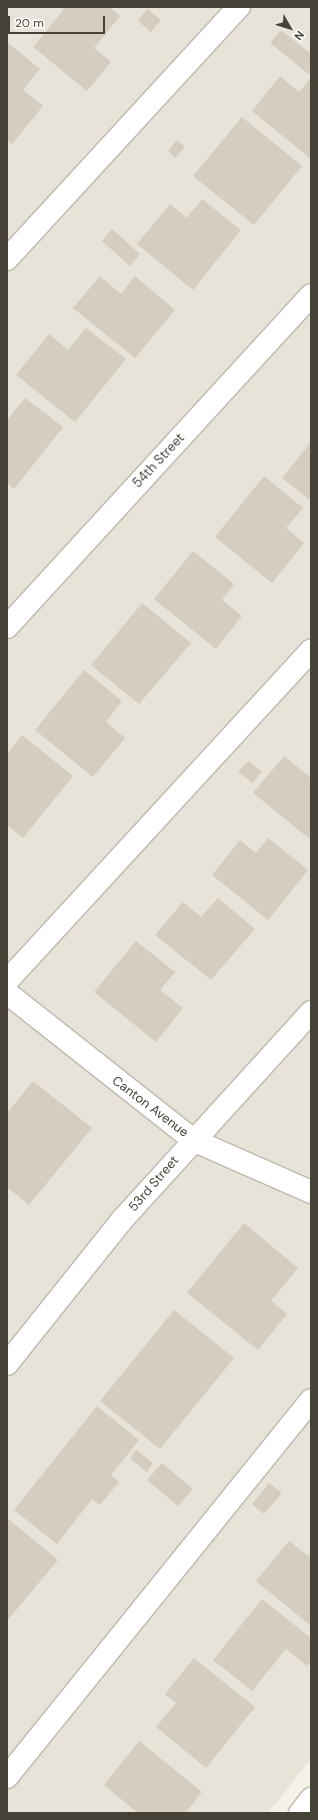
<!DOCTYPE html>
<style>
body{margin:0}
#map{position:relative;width:318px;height:1820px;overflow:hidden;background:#f4f1ea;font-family:"DM Sans",sans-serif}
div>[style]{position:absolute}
.residential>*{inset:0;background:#e7e3d8}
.building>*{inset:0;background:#d4cdc0}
.roads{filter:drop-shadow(1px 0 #bfb9ad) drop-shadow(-1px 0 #bfb9ad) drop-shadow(0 1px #bfb9ad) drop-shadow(0 -1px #bfb9ad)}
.minor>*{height:22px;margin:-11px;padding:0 11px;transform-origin:11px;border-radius:11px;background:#fff}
span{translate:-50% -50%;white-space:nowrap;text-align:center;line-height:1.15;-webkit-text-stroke:4px #fff;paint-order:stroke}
.street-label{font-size:13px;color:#474238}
.frame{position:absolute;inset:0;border:8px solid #474238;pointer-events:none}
.north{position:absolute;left:270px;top:8px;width:40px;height:40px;-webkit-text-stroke:3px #fff;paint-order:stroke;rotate:129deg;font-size:11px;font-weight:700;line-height:16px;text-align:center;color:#474238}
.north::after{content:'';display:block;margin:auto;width:14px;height:18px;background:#474238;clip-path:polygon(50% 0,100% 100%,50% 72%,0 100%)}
.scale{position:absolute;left:8px;top:16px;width:97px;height:18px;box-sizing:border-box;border:2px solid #474238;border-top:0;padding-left:5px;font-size:12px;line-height:14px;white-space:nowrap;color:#474238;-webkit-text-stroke:3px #fff;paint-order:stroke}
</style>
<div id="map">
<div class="residential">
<i style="clip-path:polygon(7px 7px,311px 7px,311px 1759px,268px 1813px,7px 1813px)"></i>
</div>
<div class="building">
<i style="clip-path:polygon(61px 7px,109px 7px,120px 16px,94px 48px,111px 62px,87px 91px,33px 47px,64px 9px)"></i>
<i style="clip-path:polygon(147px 9px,161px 20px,151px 32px,138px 21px)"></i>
<i style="clip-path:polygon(281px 30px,311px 54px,311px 76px,270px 43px)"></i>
<i style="clip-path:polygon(7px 42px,40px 69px,23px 90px,43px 106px,12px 144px,7px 140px)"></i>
<i style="clip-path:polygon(280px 76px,299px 92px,311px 78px,311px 159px,252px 111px)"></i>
<i style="clip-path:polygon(242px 117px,302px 166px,254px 225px,193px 176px)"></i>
<i style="clip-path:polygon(177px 140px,185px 147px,175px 158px,168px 151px)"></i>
<i style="clip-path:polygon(202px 199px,241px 230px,193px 290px,137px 244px,170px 204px,187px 218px)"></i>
<i style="clip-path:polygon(112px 229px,140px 254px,130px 266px,102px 241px)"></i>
<i style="clip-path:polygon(100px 276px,121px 294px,135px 276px,175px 310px,135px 358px,73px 308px)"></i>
<i style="clip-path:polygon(86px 328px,126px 359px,75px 422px,16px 375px,49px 334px,68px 350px)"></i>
<i style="clip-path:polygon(25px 398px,63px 427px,14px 489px,7px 483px,7px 420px)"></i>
<i style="clip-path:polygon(311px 442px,311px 501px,282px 478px)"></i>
<i style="clip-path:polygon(264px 476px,303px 508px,286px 528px,304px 543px,272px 583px,215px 537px)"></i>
<i style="clip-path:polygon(193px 551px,234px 584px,222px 600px,242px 616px,216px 649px,154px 599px)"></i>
<i style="clip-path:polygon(142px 603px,191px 643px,139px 704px,91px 665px)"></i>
<i style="clip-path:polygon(84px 670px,122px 701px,106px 722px,125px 738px,93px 777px,35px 730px)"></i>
<i style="clip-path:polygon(22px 735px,73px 776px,23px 838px,7px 825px,7px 754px)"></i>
<i style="clip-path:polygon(284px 756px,311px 778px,311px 840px,253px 793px)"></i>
<i style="clip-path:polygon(249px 761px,262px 772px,252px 783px,238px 771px)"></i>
<i style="clip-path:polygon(268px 838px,308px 870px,268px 920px,212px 875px,240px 840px,256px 853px)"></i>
<i style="clip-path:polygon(218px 898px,255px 929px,211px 980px,155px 935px,183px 902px,201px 917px)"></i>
<i style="clip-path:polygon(136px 941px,175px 972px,160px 990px,183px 1008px,156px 1042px,94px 992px)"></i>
<i style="clip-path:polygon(33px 1081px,92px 1128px,29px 1205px,7px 1187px,7px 1113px)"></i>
<i style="clip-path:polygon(244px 1223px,298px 1268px,271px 1301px,287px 1314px,258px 1350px,187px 1293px)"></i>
<i style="clip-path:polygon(174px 1310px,234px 1358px,160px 1449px,100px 1401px)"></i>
<i style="clip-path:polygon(97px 1406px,139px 1440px,111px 1475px,119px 1482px,100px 1505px,92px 1499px,57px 1544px,14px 1510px)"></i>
<i style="clip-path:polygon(136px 1450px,153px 1463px,147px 1472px,130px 1459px)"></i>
<i style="clip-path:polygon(162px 1463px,193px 1489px,178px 1506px,147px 1480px)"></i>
<i style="clip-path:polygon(269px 1483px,282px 1493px,264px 1514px,252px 1504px)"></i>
<i style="clip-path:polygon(7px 1518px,58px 1560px,7px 1621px)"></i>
<i style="clip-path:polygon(289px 1541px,308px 1556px,311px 1553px,311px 1626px,256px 1581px)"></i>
<i style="clip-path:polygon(262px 1599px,311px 1638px,311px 1661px,307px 1666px,286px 1649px,252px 1691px,213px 1660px)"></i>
<i style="clip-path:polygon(194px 1658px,255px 1707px,206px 1768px,156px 1727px,176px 1703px,165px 1694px)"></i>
<i style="clip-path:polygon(139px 1741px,202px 1792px,185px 1813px,138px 1813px,104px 1785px)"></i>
</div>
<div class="roads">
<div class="minor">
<i style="left:7px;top:259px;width:343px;rotate:-47.4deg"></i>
<i style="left:7px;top:627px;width:450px;rotate:-47.5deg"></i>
<i style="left:7px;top:981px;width:449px;rotate:-47.4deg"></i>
<i style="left:7px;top:993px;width:237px;rotate:38.3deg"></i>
<i style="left:193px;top:1140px;width:129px;rotate:23.8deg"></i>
<i style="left:7px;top:1364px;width:184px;rotate:-51.4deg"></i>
<i style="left:122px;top:1220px;width:281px;rotate:-47.7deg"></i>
<i style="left:7px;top:1777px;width:484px;rotate:-51.1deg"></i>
<i style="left:300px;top:1813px;width:18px;rotate:-52deg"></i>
</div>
</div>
<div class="street-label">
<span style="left:159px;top:461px;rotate:-47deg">54th Street</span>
<span style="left:150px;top:1107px;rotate:37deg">Canton Avenue</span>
<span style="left:154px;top:1184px;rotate:-49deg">53rd Street</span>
</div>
<div class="frame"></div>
<div class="north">N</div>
<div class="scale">20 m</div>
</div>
